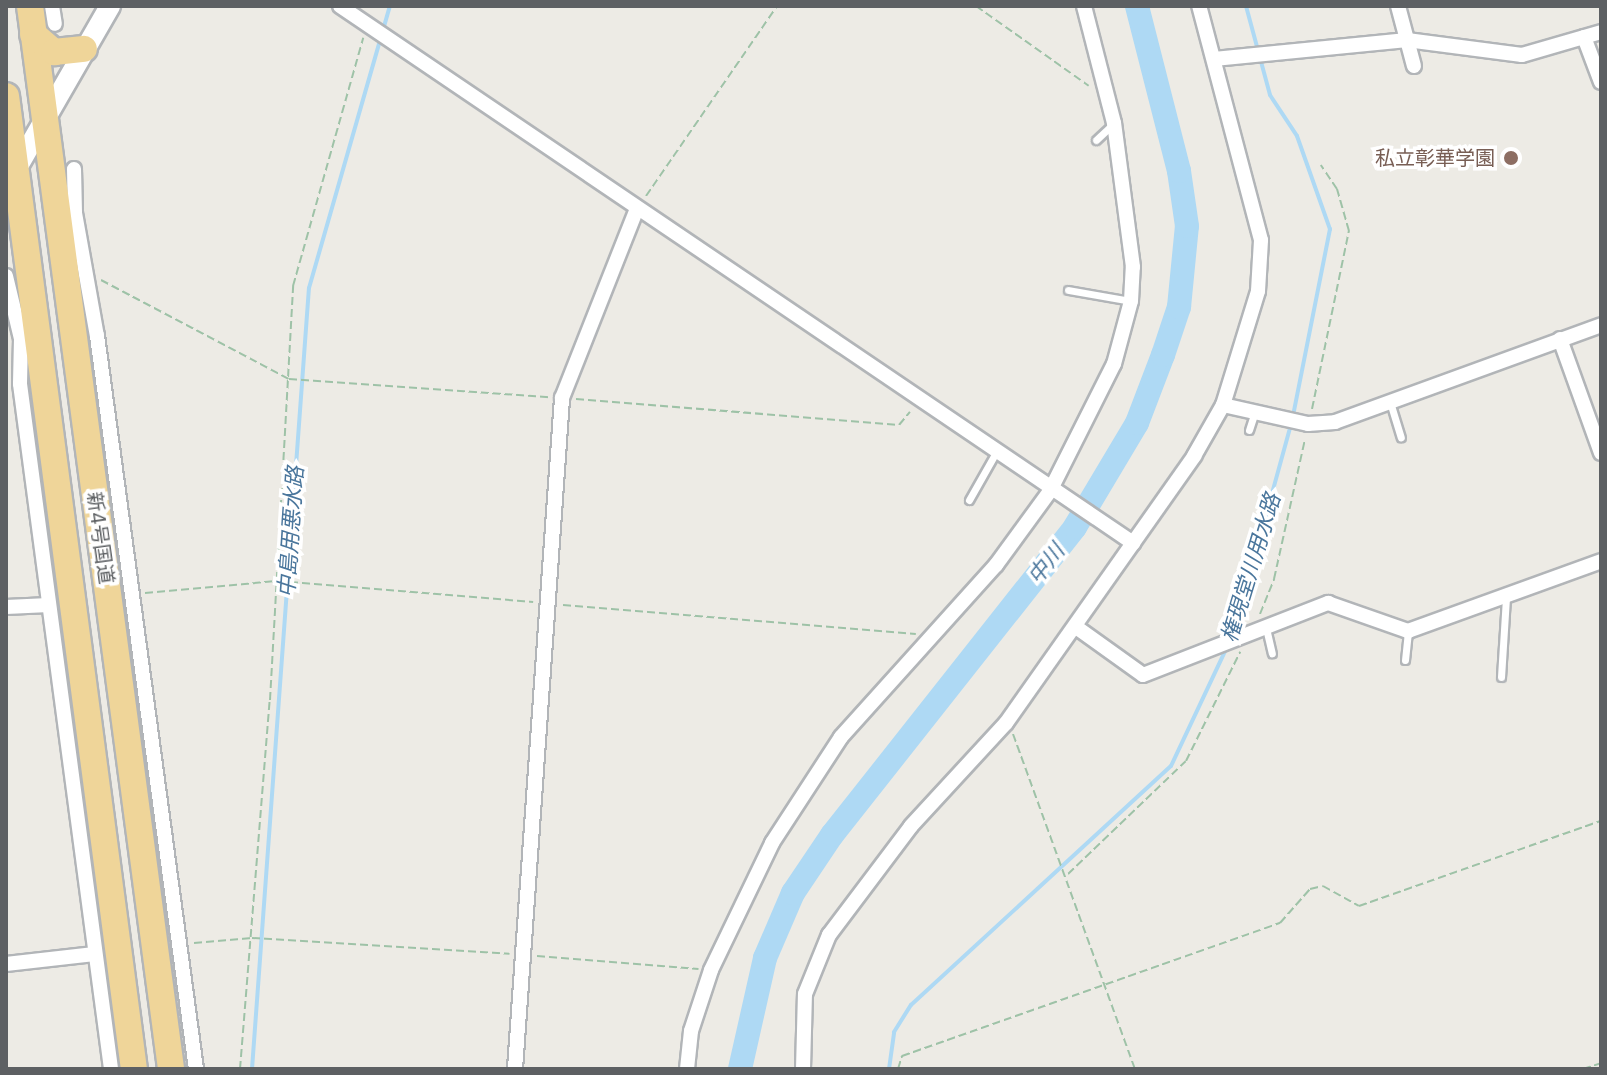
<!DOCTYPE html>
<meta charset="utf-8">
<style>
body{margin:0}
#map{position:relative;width:1607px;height:1075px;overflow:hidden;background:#edebe5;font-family:Inter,"Noto Sans JP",sans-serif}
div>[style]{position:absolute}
.stream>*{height:4px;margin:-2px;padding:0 2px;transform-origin:2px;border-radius:2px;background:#aed9f4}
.river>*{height:24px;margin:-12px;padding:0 12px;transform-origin:12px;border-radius:12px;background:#aed9f4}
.path>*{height:2px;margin-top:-1px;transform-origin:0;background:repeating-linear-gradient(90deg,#9ec2a7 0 8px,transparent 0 12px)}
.roads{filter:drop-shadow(2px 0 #b2b5b8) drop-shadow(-2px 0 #b2b5b8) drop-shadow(0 2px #b2b5b8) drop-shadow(0 -2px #b2b5b8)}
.lane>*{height:7px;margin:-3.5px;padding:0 3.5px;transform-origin:3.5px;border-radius:3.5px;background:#fff}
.street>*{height:14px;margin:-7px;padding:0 7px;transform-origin:7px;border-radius:7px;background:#fff}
.secondary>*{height:20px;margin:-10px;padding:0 10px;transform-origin:10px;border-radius:10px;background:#fff}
.highway>*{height:26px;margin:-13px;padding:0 13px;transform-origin:13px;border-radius:13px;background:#efd599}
.dots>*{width:22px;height:22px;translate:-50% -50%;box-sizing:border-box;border:4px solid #fff;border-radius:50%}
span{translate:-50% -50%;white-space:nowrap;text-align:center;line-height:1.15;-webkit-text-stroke:7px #fff;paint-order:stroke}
.education-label{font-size:20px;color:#785e54}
.right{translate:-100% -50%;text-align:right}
.street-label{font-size:20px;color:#5d6063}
.water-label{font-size:22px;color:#4a769c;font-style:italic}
.frame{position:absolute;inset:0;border:8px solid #5d6063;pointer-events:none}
</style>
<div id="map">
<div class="stream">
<i style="left:1246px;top:6px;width:92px;rotate:74.9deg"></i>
<i style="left:1270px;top:95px;width:49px;rotate:56.6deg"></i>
<i style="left:1297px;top:136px;width:99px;rotate:70.5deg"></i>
<i style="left:1330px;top:229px;width:191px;rotate:101.2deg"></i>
<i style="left:1233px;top:635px;width:218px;rotate:-74.6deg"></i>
<i style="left:252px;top:1069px;width:783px;rotate:-85.83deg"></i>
<i style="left:309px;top:288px;width:293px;rotate:-74deg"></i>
<i style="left:889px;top:1069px;width:37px;rotate:-82deg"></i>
<i style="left:894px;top:1032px;width:32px;rotate:-58deg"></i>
<i style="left:911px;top:1005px;width:353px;rotate:-42.6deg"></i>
<i style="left:1171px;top:766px;width:132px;rotate:-64.8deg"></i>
</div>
<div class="river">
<i style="left:740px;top:1069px;width:114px;rotate:-77.3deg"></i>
<i style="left:765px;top:958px;width:71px;rotate:-66.7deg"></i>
<i style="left:793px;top:893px;width:70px;rotate:-56.1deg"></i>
<i style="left:832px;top:835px;width:392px;rotate:-51.7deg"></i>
<i style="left:1075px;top:527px;width:121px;rotate:-59.2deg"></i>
<i style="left:1137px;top:423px;width:73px;rotate:-69.1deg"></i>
<i style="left:1163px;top:355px;width:51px;rotate:-71.6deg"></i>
<i style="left:1179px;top:307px;width:81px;rotate:-84.4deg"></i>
<i style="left:1187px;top:226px;width:56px;rotate:-98.3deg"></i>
<i style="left:1179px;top:171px;width:170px;rotate:-104.3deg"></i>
</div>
<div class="path">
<i style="left:976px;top:6px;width:138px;rotate:35.3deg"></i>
<i style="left:646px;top:196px;width:231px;rotate:-55.4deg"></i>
<i style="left:101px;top:280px;width:212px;rotate:27.8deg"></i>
<i style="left:289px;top:379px;width:261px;rotate:4deg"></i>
<i style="left:576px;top:399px;width:324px;rotate:4.6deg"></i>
<i style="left:899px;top:425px;width:17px;rotate:-50deg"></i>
<i style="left:1312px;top:409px;width:182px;rotate:-78.3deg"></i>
<i style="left:1349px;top:231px;width:44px;rotate:-105.9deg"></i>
<i style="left:1337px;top:189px;width:29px;rotate:-124deg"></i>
<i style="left:145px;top:593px;width:134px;rotate:-5.2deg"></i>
<i style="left:278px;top:581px;width:256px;rotate:4.7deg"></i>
<i style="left:563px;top:605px;width:354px;rotate:4.7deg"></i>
<i style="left:1260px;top:614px;width:38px;rotate:-68deg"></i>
<i style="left:1274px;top:579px;width:143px;rotate:-77.5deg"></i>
<i style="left:1013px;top:734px;width:357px;rotate:70deg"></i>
<i style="left:1068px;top:874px;width:163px;rotate:-43.8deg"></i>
<i style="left:1186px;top:761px;width:122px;rotate:-63.6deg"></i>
<i style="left:194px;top:943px;width:58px;rotate:-4.9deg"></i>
<i style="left:252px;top:938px;width:258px;rotate:3.5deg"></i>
<i style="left:537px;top:956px;width:162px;rotate:4.6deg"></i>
<i style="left:240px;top:1069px;width:370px;rotate:-85.4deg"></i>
<i style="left:270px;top:700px;width:415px;rotate:-86.8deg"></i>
<i style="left:293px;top:286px;width:258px;rotate:-74.2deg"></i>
<i style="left:898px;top:1069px;width:14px;rotate:-73deg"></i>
<i style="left:902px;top:1056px;width:401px;rotate:-19.4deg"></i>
<i style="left:1280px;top:923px;width:45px;rotate:-48.6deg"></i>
<i style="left:1310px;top:889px;width:13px;rotate:-13deg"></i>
<i style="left:1323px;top:886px;width:41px;rotate:29.1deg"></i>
<i style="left:1359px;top:906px;width:256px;rotate:-19.4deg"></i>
<i style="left:1583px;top:1069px;width:19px;rotate:-18deg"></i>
</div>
<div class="roads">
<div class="lane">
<i style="left:1096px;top:140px;width:25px;rotate:-43deg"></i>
<i style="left:1068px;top:290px;width:64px;rotate:9.9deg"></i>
<i style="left:1390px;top:402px;width:37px;rotate:73deg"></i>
<i style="left:1249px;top:430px;width:19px;rotate:-72deg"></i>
<i style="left:969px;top:500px;width:53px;rotate:-60.5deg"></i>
<i style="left:1266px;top:628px;width:26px;rotate:77deg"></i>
<i style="left:1405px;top:660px;width:29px;rotate:-84deg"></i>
<i style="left:1501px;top:677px;width:80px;rotate:-86.4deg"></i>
</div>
<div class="street">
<i style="left:52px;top:6px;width:18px;rotate:81deg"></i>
<i style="left:340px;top:6px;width:958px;rotate:34.1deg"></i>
<i style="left:1398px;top:6px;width:62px;rotate:75.1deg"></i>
<i style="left:1584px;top:37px;width:48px;rotate:69.3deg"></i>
<i style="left:1214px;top:59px;width:194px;rotate:-5.6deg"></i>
<i style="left:1407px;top:40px;width:116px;rotate:7.4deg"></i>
<i style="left:1522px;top:55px;width:82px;rotate:-16.2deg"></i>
<i style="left:74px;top:169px;width:44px;rotate:88.7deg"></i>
<i style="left:75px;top:213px;width:125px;rotate:79.9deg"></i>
<i style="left:97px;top:336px;width:740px;rotate:82.31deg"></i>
<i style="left:6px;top:276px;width:65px;rotate:76.6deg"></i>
<i style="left:21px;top:339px;width:45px;rotate:91.3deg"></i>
<i style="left:20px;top:384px;width:691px;rotate:82.43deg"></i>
<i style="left:1560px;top:339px;width:121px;rotate:70.2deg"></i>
<i style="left:1223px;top:405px;width:87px;rotate:12.6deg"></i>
<i style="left:1308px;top:424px;width:27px;rotate:-4deg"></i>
<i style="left:1335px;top:422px;width:283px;rotate:-20deg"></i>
<i style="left:6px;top:607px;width:43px;rotate:-2.7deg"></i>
<i style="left:1076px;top:627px;width:82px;rotate:35.6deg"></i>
<i style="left:1143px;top:675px;width:199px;rotate:-21.3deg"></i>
<i style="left:1328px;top:603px;width:85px;rotate:19.3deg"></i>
<i style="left:1408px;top:631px;width:205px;rotate:-19.9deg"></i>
<i style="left:6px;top:964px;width:89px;rotate:-6.5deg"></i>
<i style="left:515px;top:1069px;width:673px;rotate:-85.99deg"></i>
<i style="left:562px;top:398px;width:203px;rotate:-68.4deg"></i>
<i style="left:687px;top:1069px;width:38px;rotate:-84deg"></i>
<i style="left:691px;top:1031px;width:64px;rotate:-71.8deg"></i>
<i style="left:711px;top:970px;width:141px;rotate:-64.3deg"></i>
<i style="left:772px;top:843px;width:126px;rotate:-56.9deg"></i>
<i style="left:841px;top:737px;width:232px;rotate:-48deg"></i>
<i style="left:996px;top:565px;width:92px;rotate:-53.9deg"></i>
<i style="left:1050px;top:491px;width:142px;rotate:-63.3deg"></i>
<i style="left:1114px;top:364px;width:65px;rotate:-74.9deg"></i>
<i style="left:1131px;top:301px;width:34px;rotate:-87deg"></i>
<i style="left:1133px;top:267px;width:145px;rotate:-97.5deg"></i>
<i style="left:1114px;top:123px;width:121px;rotate:-104.4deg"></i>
<i style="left:803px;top:1069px;width:75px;rotate:-88.5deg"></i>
<i style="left:805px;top:994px;width:64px;rotate:-67.9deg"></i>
<i style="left:829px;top:935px;width:136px;rotate:-53deg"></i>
<i style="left:911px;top:826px;width:140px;rotate:-47.3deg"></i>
<i style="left:1006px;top:723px;width:327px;rotate:-54.8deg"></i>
<i style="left:1194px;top:456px;width:59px;rotate:-60.4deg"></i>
<i style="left:1223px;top:405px;width:119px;rotate:-72.9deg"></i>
<i style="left:1258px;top:291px;width:51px;rotate:-86.6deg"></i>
<i style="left:1261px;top:240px;width:242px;rotate:-104.8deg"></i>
</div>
<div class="secondary">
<i style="left:14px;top:173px;width:193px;rotate:-60.1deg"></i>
</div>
<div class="highway">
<i style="left:30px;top:6px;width:1072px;rotate:82.44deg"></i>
<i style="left:33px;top:34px;width:28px;rotate:41deg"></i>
<i style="left:54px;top:52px;width:30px;rotate:-6deg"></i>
<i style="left:6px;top:96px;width:981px;rotate:82.51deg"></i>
</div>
</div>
<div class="dots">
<i style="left:1511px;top:158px;background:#8d6e63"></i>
</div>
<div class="education-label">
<span class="right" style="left:1495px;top:158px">私立彰華学園</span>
</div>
<div class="street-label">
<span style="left:100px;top:538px;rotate:82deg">新4号国道</span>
</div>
<div class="water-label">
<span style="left:291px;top:532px;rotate:-86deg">中島用悪水路</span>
<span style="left:1046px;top:564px;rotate:-52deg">中川</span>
<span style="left:1251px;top:568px;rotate:-73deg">権現堂川用水路</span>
</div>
<div class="frame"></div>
</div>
